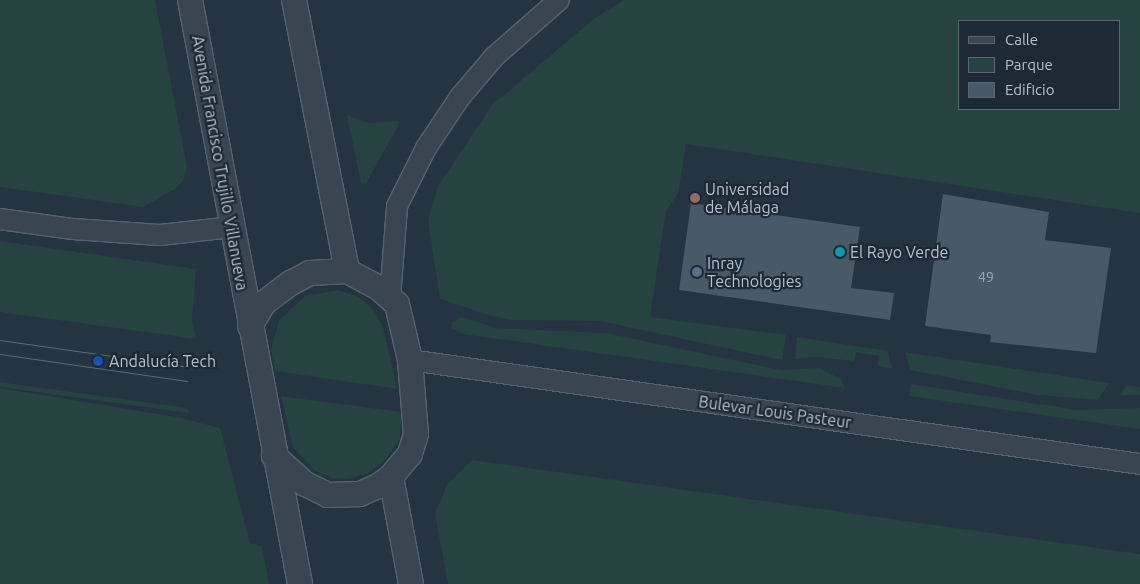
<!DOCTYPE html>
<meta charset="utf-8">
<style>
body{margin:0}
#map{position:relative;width:1140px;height:584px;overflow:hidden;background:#243441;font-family:Ubuntu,sans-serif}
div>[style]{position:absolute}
.green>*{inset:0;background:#264241}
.building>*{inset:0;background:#485a67}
.roads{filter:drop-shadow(1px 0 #56636e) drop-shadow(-1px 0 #56636e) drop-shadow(0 1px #56636e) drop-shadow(0 -1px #56636e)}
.minor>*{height:20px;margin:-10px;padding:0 10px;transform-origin:10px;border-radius:10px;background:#394550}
.tertiary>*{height:24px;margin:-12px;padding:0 12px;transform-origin:12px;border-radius:12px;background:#394550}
.tram>*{height:1px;margin:-0.5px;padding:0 0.5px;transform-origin:0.5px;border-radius:0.5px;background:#5b6a77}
.dots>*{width:14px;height:14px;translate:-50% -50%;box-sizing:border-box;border:2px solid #1d2a36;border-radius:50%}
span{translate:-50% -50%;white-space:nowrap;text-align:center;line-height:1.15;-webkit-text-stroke:4.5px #1d2a36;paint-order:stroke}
.number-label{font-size:14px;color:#9aa6b2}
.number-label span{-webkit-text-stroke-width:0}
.street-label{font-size:16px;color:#b5c0cb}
.poi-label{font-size:16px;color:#b5c0cb}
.left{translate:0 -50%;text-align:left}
.legend{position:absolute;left:958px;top:20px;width:162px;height:90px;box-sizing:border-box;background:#1d2a36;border:1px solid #5a6672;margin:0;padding:6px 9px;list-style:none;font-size:15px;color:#b5c0cb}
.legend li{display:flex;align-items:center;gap:10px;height:25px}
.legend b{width:25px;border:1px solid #5a6672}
</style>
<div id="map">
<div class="green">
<i style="clip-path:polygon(0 0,155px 0,187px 167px,183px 181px,175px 189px,143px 207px,0 187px)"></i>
<i style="clip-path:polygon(evenodd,624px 0,1140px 0,1140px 213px,686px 144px,678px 194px,666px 211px,650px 317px,786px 335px,782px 360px,600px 321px,511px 320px,491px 316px,440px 299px,428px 220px,438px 186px,492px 105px,595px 18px,624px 0,959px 21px,1119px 21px,1119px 109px,959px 109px,959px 21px)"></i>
<i style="clip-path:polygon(347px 115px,369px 123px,398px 121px,399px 124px,366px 184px,361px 183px)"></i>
<i style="clip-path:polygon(0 241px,196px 269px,192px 320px,196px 339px,0 312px)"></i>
<i style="clip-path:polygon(338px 290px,359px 297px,373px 309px,383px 327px,397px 389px,275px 371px,271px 350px,279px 320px,305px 296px)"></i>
<i style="clip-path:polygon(462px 317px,496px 328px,606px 333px,781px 370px,819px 368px,841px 379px,845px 388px,463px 334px,451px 328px,452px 322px)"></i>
<i style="clip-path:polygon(797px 337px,888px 351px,892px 369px,878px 366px,879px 356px,856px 352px,854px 361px,816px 357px,795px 359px)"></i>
<i style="clip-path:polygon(905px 352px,1109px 383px,1098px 400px,1037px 395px,910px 370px)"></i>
<i style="clip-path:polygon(0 382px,187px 408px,189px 413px,0 387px)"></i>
<i style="clip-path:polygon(911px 384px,1077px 410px,1140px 408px,1140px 429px,909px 396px)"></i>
<i style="clip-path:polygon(1126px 385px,1140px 387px,1140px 395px,1120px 395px)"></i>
<i style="clip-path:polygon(0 388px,182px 418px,220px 428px,250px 543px,262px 546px,269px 584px,0 584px)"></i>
<i style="clip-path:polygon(281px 396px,402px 412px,400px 439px,386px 459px,368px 473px,348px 479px,332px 478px,315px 471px,293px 447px)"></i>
<i style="clip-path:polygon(472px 460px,1140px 554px,1140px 584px,448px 584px,435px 514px,447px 485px)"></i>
</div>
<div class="building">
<i style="clip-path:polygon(943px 194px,1049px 212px,1045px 240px,1111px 248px,1096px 353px,990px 342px,991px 335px,925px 326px)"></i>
<i style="clip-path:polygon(691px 203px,860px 227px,851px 288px,894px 293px,890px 320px,679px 290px)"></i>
</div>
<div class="roads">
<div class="minor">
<i style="left:0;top:219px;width:74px;rotate:7.8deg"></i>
<i style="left:73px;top:229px;width:87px;rotate:3.9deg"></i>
<i style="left:160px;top:235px;width:72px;rotate:-6.3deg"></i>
<i style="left:390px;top:298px;width:92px;rotate:-85.6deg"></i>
<i style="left:397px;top:206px;width:65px;rotate:-63.4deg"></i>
<i style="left:426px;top:148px;width:61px;rotate:-56.3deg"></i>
<i style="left:460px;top:97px;width:52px;rotate:-49.6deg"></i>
<i style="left:494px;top:57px;width:86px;rotate:-41.2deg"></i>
<i style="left:410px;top:360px;width:737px;rotate:8.11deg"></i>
</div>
<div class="tertiary">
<i style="left:190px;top:0;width:594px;rotate:79.33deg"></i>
<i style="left:294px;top:0;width:276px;rotate:78.9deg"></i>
<i style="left:250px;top:326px;width:27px;rotate:-59deg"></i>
<i style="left:264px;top:303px;width:34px;rotate:-37deg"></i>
<i style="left:291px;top:283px;width:21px;rotate:-28deg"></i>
<i style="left:310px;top:273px;width:37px;rotate:-3deg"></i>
<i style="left:347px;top:271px;width:36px;rotate:28deg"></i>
<i style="left:379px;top:288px;width:24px;rotate:42deg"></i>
<i style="left:397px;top:304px;width:57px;rotate:76.9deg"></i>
<i style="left:410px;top:360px;width:74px;rotate:85.4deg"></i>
<i style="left:416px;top:434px;width:21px;rotate:107deg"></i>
<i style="left:410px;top:454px;width:30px;rotate:130deg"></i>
<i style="left:391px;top:477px;width:16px;rotate:145deg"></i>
<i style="left:378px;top:486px;width:20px;rotate:156deg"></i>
<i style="left:360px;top:494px;width:32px;rotate:178deg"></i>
<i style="left:328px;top:495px;width:25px;rotate:-154deg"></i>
<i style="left:305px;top:484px;width:42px;rotate:-137.9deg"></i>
<i style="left:391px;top:477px;width:109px;rotate:79.4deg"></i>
</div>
</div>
<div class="tram">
<i style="left:0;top:340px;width:191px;rotate:8.1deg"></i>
<i style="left:0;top:354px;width:189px;rotate:8.2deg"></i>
</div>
<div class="dots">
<i style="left:695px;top:198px;background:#8d6e63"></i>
<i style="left:840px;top:252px;background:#0f9aa8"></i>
<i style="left:697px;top:272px;background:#5c6f8a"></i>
<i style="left:98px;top:361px;background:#1a4fb4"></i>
</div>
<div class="number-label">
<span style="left:986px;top:277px">49</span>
</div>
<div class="street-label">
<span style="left:220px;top:163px;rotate:80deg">Avenida Francisco Trujillo Villanueva</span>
<span style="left:775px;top:412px;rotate:8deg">Bulevar Louis Pasteur</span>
</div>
<div class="poi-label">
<span class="left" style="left:705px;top:198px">Universidad<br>de Málaga</span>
<span class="left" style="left:850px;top:252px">El Rayo Verde</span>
<span class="left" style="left:707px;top:272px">Inray<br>Technologies</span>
<span class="left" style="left:109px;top:361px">Andalucía Tech</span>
</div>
<ul class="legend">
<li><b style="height:6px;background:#394550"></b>Calle</li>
<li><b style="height:14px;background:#264241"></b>Parque</li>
<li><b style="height:14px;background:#485a67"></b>Edificio</li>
</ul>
</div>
